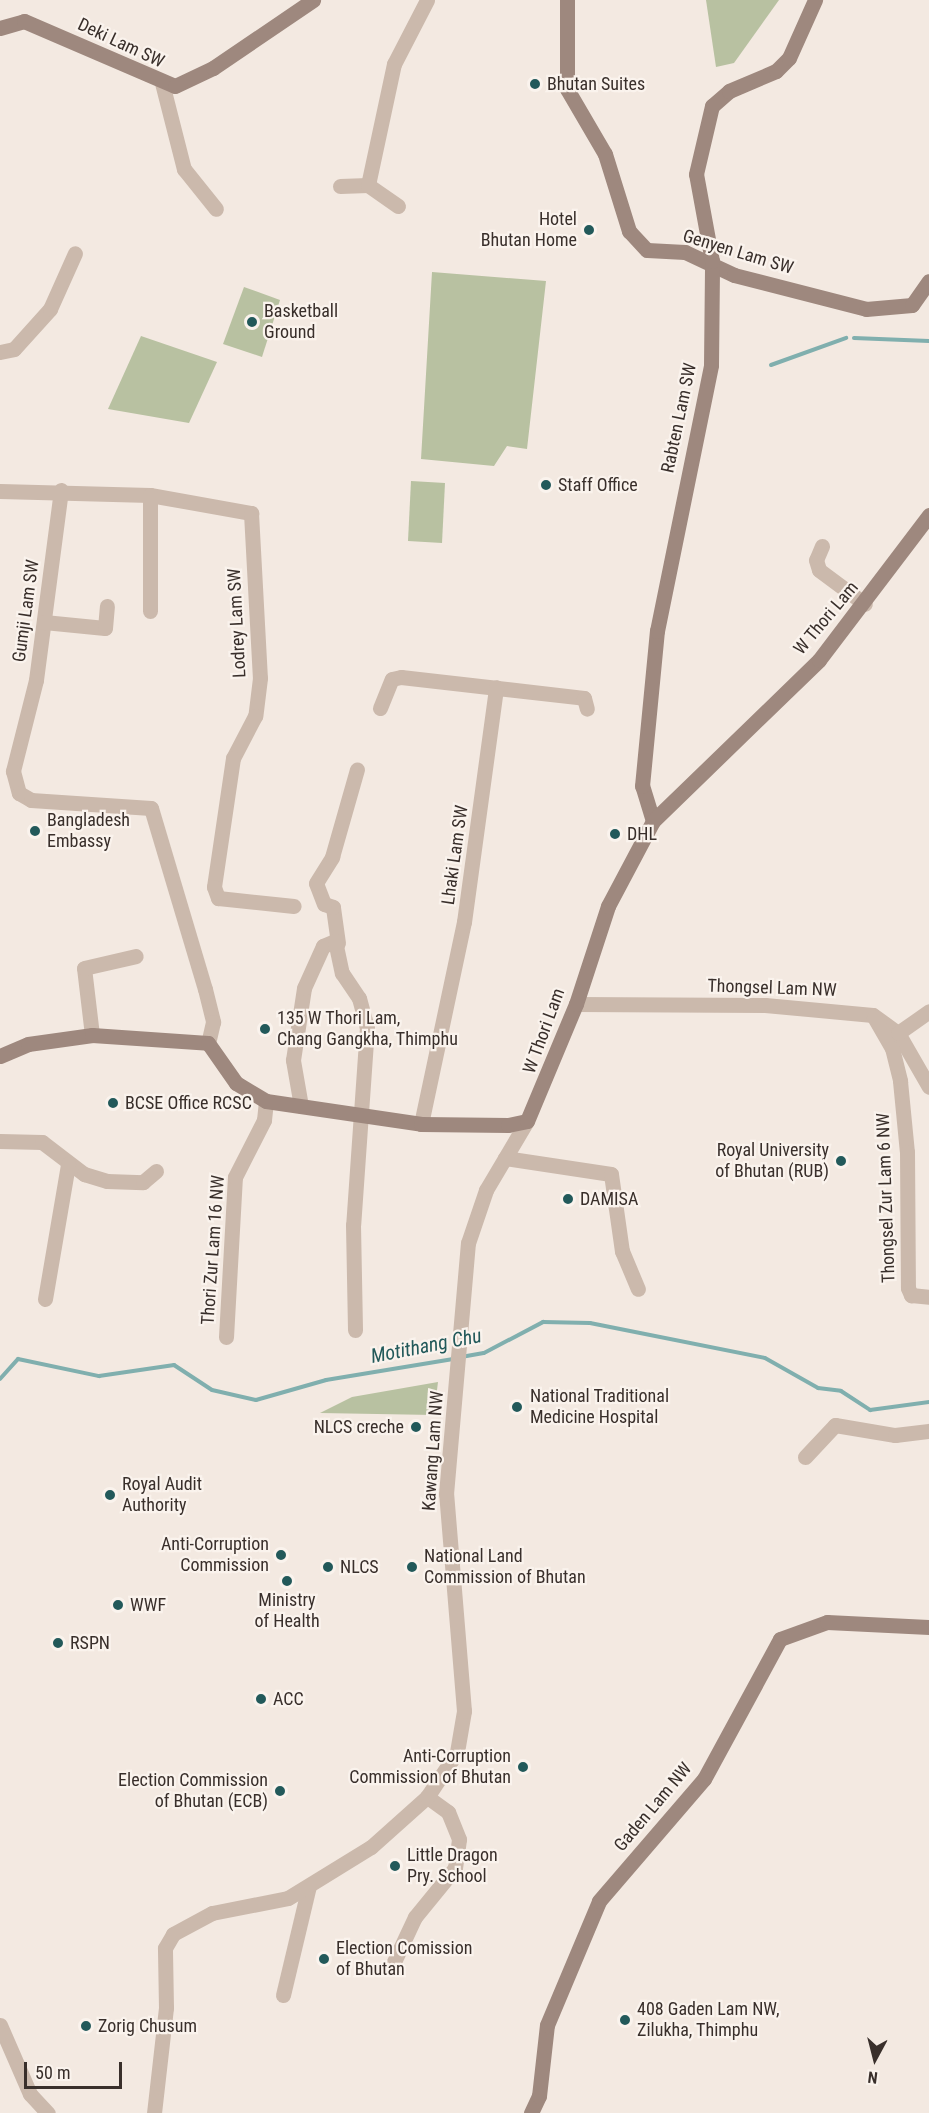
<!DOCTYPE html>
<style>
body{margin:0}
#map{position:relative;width:929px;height:2113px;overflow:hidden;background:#f3e9e1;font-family:"Roboto Condensed",sans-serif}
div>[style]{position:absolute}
.green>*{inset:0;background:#b8c1a1}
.stream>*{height:4px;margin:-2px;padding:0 2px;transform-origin:2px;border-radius:2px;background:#80afae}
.minor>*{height:15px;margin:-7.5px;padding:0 7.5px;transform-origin:7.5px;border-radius:7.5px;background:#cbb9ac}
.secondary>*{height:15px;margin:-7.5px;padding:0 7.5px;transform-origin:7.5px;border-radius:7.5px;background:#9e887e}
.dots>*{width:16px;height:16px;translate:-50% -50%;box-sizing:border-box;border:3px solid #faf3ed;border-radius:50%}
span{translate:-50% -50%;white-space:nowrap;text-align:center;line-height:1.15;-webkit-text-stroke:4.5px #faf3ed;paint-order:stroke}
.street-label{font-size:18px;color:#392f2b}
.poi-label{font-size:18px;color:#392f2b}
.left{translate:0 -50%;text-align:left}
.right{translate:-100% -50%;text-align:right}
.water-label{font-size:20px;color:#22595a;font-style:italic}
.north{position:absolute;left:845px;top:2029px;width:60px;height:60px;-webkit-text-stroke:4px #faf3ed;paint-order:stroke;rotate:187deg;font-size:16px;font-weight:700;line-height:24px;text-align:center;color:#392f2b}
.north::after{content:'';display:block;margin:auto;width:21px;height:27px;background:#392f2b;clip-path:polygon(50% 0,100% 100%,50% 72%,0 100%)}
.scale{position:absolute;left:24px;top:2062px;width:98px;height:27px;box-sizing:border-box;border:3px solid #392f2b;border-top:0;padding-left:8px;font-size:18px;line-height:21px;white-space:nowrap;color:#392f2b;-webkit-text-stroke:4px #faf3ed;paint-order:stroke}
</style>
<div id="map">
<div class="green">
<i style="clip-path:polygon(706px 0,779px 0,734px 63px,716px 67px)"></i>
<i style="clip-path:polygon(432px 272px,546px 281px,527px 449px,507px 446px,494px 466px,421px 459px)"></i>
<i style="clip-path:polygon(244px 287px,280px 300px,262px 357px,223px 344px)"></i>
<i style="clip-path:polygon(141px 336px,217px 362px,189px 423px,108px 409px)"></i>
<i style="clip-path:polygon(411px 481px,445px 483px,442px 543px,408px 541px)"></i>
<i style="clip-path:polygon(438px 1382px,434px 1415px,320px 1413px,352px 1397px)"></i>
</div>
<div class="stream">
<i style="left:854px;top:338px;width:75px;rotate:2.3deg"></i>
<i style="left:771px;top:365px;width:80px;rotate:-19.8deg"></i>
<i style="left:461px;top:1357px;width:23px;rotate:-10deg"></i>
<i style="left:484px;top:1353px;width:67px;rotate:-27.7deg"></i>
<i style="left:543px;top:1322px;width:47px;rotate:1.2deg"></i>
<i style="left:590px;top:1323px;width:178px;rotate:11.3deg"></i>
<i style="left:765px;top:1358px;width:61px;rotate:29.5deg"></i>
<i style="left:818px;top:1388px;width:23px;rotate:7deg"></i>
<i style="left:841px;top:1391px;width:35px;rotate:33deg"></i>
<i style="left:870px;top:1410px;width:60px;rotate:-7.7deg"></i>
<i style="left:0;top:1379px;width:27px;rotate:-48deg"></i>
<i style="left:18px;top:1359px;width:83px;rotate:11.9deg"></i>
<i style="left:99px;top:1376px;width:76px;rotate:-8.3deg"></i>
<i style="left:174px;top:1365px;width:45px;rotate:33.3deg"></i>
<i style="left:212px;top:1390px;width:45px;rotate:12.8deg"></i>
<i style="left:256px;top:1400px;width:73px;rotate:-15.9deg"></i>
<i style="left:326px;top:1380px;width:129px;rotate:-9.4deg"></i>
</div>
<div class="minor">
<i style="left:162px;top:83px;width:89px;rotate:75.7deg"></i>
<i style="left:184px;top:169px;width:51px;rotate:51.3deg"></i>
<i style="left:340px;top:186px;width:28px;rotate:-2deg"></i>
<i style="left:398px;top:206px;width:37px;rotate:-145deg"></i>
<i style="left:368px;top:185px;width:124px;rotate:-77.9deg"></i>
<i style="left:394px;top:64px;width:72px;rotate:-62.7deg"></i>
<i style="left:0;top:352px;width:14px;rotate:-12deg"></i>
<i style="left:14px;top:349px;width:54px;rotate:-48deg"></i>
<i style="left:50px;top:309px;width:61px;rotate:-65.9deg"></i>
<i style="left:61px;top:490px;width:192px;rotate:97.5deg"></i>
<i style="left:36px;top:680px;width:94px;rotate:104.2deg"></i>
<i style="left:13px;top:771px;width:23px;rotate:75deg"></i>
<i style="left:19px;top:793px;width:14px;rotate:30deg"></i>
<i style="left:31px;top:800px;width:120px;rotate:3.8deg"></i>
<i style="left:151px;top:808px;width:189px;rotate:73.4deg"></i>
<i style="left:205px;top:989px;width:34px;rotate:76deg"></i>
<i style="left:213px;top:1022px;width:22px;rotate:103deg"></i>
<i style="left:0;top:491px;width:150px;rotate:1.5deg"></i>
<i style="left:150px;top:495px;width:103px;rotate:10.1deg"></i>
<i style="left:251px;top:513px;width:165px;rotate:86.9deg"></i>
<i style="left:260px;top:678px;width:38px;rotate:97deg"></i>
<i style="left:255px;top:716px;width:47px;rotate:117.6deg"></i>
<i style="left:233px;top:758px;width:130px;rotate:98.4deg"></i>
<i style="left:214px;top:887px;width:12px;rotate:70deg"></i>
<i style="left:218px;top:898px;width:76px;rotate:6deg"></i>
<i style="left:150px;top:495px;width:116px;rotate:90deg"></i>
<i style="left:822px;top:546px;width:15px;rotate:113deg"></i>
<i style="left:816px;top:560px;width:10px;rotate:73deg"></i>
<i style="left:819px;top:570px;width:57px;rotate:36.5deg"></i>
<i style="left:44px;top:622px;width:61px;rotate:5.6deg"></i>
<i style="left:105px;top:628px;width:22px;rotate:-85deg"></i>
<i style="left:380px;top:708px;width:31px;rotate:-68deg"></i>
<i style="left:392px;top:679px;width:9px;rotate:-13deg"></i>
<i style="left:401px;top:677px;width:184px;rotate:6.5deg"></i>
<i style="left:584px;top:698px;width:11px;rotate:75deg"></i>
<i style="left:338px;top:943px;width:36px;rotate:-98deg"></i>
<i style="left:333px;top:907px;width:9px;rotate:-162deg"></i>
<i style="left:324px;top:904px;width:22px;rotate:-111deg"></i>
<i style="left:316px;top:883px;width:31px;rotate:-58deg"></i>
<i style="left:332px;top:857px;width:91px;rotate:-74.1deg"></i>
<i style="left:576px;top:1004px;width:189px;rotate:0.3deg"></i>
<i style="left:765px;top:1005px;width:108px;rotate:5.3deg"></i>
<i style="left:873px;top:1015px;width:31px;rotate:36deg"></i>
<i style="left:898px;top:1033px;width:62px;rotate:60.1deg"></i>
<i style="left:874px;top:1017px;width:36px;rotate:60deg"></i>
<i style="left:892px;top:1048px;width:34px;rotate:76deg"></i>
<i style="left:900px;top:1081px;width:71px;rotate:84.4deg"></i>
<i style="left:907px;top:1152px;width:136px;rotate:89.6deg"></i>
<i style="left:908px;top:1288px;width:8px;rotate:67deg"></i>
<i style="left:911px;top:1295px;width:18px;rotate:6deg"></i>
<i style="left:898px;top:1033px;width:38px;rotate:-35deg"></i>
<i style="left:92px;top:1035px;width:67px;rotate:-96.8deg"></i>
<i style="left:84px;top:968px;width:53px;rotate:-13deg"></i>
<i style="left:301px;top:1106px;width:47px;rotate:-99.9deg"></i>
<i style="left:293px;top:1060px;width:73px;rotate:-81.3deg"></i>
<i style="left:304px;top:988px;width:46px;rotate:-65.7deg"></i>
<i style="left:323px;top:946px;width:13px;rotate:-23deg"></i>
<i style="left:335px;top:941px;width:33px;rotate:78deg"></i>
<i style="left:342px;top:973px;width:30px;rotate:56deg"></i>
<i style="left:359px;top:998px;width:30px;rotate:75deg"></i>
<i style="left:367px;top:1027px;width:198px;rotate:94deg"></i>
<i style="left:353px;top:1225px;width:105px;rotate:88.9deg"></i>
<i style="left:421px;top:1124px;width:207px;rotate:-78deg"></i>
<i style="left:464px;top:922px;width:237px;rotate:-82.2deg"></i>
<i style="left:0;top:1141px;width:42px;rotate:1.4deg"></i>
<i style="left:42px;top:1142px;width:53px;rotate:37.3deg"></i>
<i style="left:84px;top:1174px;width:24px;rotate:17deg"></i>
<i style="left:107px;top:1181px;width:36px;rotate:2deg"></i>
<i style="left:143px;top:1182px;width:17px;rotate:-40deg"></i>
<i style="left:505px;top:1158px;width:107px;rotate:8.6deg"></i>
<i style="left:611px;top:1174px;width:78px;rotate:81.9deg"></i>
<i style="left:622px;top:1251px;width:41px;rotate:67.2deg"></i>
<i style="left:45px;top:1299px;width:137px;rotate:-80.3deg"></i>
<i style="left:226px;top:1337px;width:160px;rotate:-86.8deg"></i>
<i style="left:235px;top:1177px;width:64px;rotate:-63deg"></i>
<i style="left:264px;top:1120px;width:19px;rotate:-84deg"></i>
<i style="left:805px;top:1457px;width:44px;rotate:-46.8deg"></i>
<i style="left:835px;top:1425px;width:61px;rotate:9.5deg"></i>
<i style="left:895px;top:1435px;width:34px;rotate:-7deg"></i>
<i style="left:392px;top:1966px;width:54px;rotate:-64.9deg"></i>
<i style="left:415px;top:1917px;width:63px;rotate:-50.8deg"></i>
<i style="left:455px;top:1868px;width:29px;rotate:-82deg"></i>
<i style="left:459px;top:1839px;width:29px;rotate:-112deg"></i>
<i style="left:448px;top:1812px;width:26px;rotate:-144deg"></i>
<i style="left:283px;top:1995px;width:112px;rotate:-76.6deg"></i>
<i style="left:0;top:2025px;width:75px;rotate:66.5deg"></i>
<i style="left:30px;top:2094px;width:26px;rotate:47deg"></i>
<i style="left:154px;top:2113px;width:106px;rotate:-83.5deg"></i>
<i style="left:166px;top:2008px;width:60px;rotate:-91deg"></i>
<i style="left:165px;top:1948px;width:16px;rotate:-60deg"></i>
<i style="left:173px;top:1934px;width:44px;rotate:-28.3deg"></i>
<i style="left:212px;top:1913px;width:77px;rotate:-11.2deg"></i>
<i style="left:288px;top:1898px;width:97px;rotate:-31.6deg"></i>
<i style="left:371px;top:1847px;width:75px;rotate:-41.8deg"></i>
<i style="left:427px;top:1797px;width:54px;rotate:-56.3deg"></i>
<i style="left:457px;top:1752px;width:42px;rotate:-80.3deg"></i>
<i style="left:464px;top:1711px;width:218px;rotate:-94.7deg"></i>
<i style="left:446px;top:1494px;width:252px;rotate:-85deg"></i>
<i style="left:468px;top:1243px;width:56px;rotate:-71.2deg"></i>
<i style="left:486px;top:1190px;width:80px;rotate:-59.3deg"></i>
</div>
<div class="secondary">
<i style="left:567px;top:0;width:89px;rotate:90deg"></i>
<i style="left:567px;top:89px;width:75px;rotate:59.7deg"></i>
<i style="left:605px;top:154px;width:81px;rotate:72.7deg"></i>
<i style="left:629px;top:231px;width:26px;rotate:47deg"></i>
<i style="left:647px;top:250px;width:38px;rotate:3deg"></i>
<i style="left:685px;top:252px;width:54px;rotate:25.1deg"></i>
<i style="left:734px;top:275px;width:136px;rotate:14.4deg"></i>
<i style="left:866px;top:309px;width:46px;rotate:-5deg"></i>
<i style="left:912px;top:305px;width:29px;rotate:-55deg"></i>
<i style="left:0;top:28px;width:25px;rotate:-16deg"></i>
<i style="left:24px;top:21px;width:164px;rotate:23.3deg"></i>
<i style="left:175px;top:86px;width:42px;rotate:-25.3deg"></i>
<i style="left:213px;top:68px;width:121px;rotate:-34.2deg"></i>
<i style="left:653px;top:821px;width:37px;rotate:-107deg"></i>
<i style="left:642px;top:786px;width:156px;rotate:-84.5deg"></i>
<i style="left:657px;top:631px;width:271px;rotate:-78.5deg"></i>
<i style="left:711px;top:365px;width:104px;rotate:-89.4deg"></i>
<i style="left:712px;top:261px;width:88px;rotate:-100.4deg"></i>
<i style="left:696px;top:174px;width:70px;rotate:-76.8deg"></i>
<i style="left:712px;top:106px;width:23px;rotate:-41deg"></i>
<i style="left:729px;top:91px;width:51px;rotate:-23.1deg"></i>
<i style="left:776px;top:71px;width:18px;rotate:-45deg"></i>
<i style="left:789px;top:58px;width:64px;rotate:-65.9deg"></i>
<i style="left:0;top:1056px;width:30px;rotate:-23deg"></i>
<i style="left:28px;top:1044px;width:65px;rotate:-8deg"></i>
<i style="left:92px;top:1035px;width:116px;rotate:3.9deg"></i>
<i style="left:208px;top:1043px;width:49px;rotate:55deg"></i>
<i style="left:236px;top:1083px;width:35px;rotate:31deg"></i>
<i style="left:266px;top:1101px;width:157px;rotate:8.4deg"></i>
<i style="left:421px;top:1124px;width:87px;rotate:0.7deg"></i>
<i style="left:508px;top:1125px;width:19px;rotate:-12deg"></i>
<i style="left:527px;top:1121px;width:127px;rotate:-67.3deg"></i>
<i style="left:576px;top:1004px;width:103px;rotate:-71.9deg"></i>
<i style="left:608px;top:906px;width:96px;rotate:-62.1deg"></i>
<i style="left:653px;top:821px;width:231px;rotate:-44.1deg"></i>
<i style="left:819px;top:660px;width:182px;rotate:-52.8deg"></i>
<i style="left:531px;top:2113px;width:19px;rotate:-65deg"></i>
<i style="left:539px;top:2096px;width:71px;rotate:-83.6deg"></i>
<i style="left:547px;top:2025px;width:134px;rotate:-67.2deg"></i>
<i style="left:599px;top:1901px;width:161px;rotate:-49.3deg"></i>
<i style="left:704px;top:1779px;width:159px;rotate:-61.5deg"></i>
<i style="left:780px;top:1639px;width:50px;rotate:-19.9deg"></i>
<i style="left:827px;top:1622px;width:102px;rotate:2.8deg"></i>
</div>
<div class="dots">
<i style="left:535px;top:84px;background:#22595a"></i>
<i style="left:589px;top:230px;background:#22595a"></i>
<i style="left:252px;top:322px;background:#22595a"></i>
<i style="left:546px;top:485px;background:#22595a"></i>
<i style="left:35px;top:831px;background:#22595a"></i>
<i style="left:615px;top:834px;background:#22595a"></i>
<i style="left:265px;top:1029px;background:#22595a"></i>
<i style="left:113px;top:1103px;background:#22595a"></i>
<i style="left:841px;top:1161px;background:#22595a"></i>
<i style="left:568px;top:1199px;background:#22595a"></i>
<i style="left:517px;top:1407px;background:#22595a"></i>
<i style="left:416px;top:1427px;background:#22595a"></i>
<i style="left:110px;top:1495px;background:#22595a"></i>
<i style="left:281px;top:1555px;background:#22595a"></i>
<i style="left:328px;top:1567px;background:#22595a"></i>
<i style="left:412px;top:1567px;background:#22595a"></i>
<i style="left:287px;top:1581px;background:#22595a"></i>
<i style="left:118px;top:1605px;background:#22595a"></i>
<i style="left:58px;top:1643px;background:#22595a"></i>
<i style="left:261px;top:1699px;background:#22595a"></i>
<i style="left:523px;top:1767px;background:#22595a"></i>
<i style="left:280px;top:1791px;background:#22595a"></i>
<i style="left:395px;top:1866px;background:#22595a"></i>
<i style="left:324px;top:1959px;background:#22595a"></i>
<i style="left:625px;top:2020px;background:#22595a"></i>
<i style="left:86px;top:2026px;background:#22595a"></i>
</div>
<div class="street-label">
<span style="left:121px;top:43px;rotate:25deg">Deki Lam SW</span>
<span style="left:738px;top:252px;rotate:17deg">Genyen Lam SW</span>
<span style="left:679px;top:418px;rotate:-78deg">Rabten Lam SW</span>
<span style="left:26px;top:611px;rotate:-82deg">Gumji Lam SW</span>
<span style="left:826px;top:618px;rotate:-50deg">W Thori Lam</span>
<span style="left:237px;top:623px;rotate:-93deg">Lodrey Lam SW</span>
<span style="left:455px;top:855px;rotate:-82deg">Lhaki Lam SW</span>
<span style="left:772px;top:988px;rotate:2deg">Thongsel Lam NW</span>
<span style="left:544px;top:1031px;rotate:-70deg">W Thori Lam</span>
<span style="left:886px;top:1198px;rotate:-92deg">Thongsel Zur Lam 6 NW</span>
<span style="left:213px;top:1250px;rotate:-86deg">Thori Zur Lam 16 NW</span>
<span style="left:433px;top:1451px;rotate:-86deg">Kawang Lam NW</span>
<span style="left:653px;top:1807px;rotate:-50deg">Gaden Lam NW</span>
</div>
<div class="poi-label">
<span class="left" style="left:547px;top:84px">Bhutan Suites</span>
<span class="right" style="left:577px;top:230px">Hotel<br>Bhutan Home</span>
<span class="left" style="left:264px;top:322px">Basketball<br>Ground</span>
<span class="left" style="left:558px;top:485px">Staff Office</span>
<span class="left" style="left:47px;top:831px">Bangladesh<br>Embassy</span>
<span class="left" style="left:627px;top:834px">DHL</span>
<span class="left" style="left:277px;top:1029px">135 W Thori Lam,<br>Chang Gangkha, Thimphu</span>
<span class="left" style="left:125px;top:1103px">BCSE Office RCSC</span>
<span class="right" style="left:829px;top:1161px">Royal University<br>of Bhutan (RUB)</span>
<span class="left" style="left:580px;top:1199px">DAMISA</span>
<span class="left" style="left:530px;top:1407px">National Traditional<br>Medicine Hospital</span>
<span class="right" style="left:404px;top:1427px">NLCS creche</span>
<span class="left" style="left:122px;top:1495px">Royal Audit<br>Authority</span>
<span class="right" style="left:269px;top:1555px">Anti-Corruption<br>Commission</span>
<span class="left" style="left:424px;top:1567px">National Land<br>Commission of Bhutan</span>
<span class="left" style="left:340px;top:1567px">NLCS</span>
<span style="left:287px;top:1611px">Ministry<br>of Health</span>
<span class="left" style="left:130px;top:1605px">WWF</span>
<span class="left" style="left:70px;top:1643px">RSPN</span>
<span class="left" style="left:273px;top:1699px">ACC</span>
<span class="right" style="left:511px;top:1767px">Anti-Corruption<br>Commission of Bhutan</span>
<span class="right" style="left:268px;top:1791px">Election Commission<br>of Bhutan (ECB)</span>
<span class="left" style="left:407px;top:1866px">Little Dragon<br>Pry. School</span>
<span class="left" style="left:336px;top:1959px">Election Comission<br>of Bhutan</span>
<span class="left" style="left:637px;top:2020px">408 Gaden Lam NW,<br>Zilukha, Thimphu</span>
<span class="left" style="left:98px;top:2026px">Zorig Chusum</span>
</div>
<div class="water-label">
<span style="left:426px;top:1346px;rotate:-11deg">Motithang Chu</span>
</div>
<div class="north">N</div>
<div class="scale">50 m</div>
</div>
